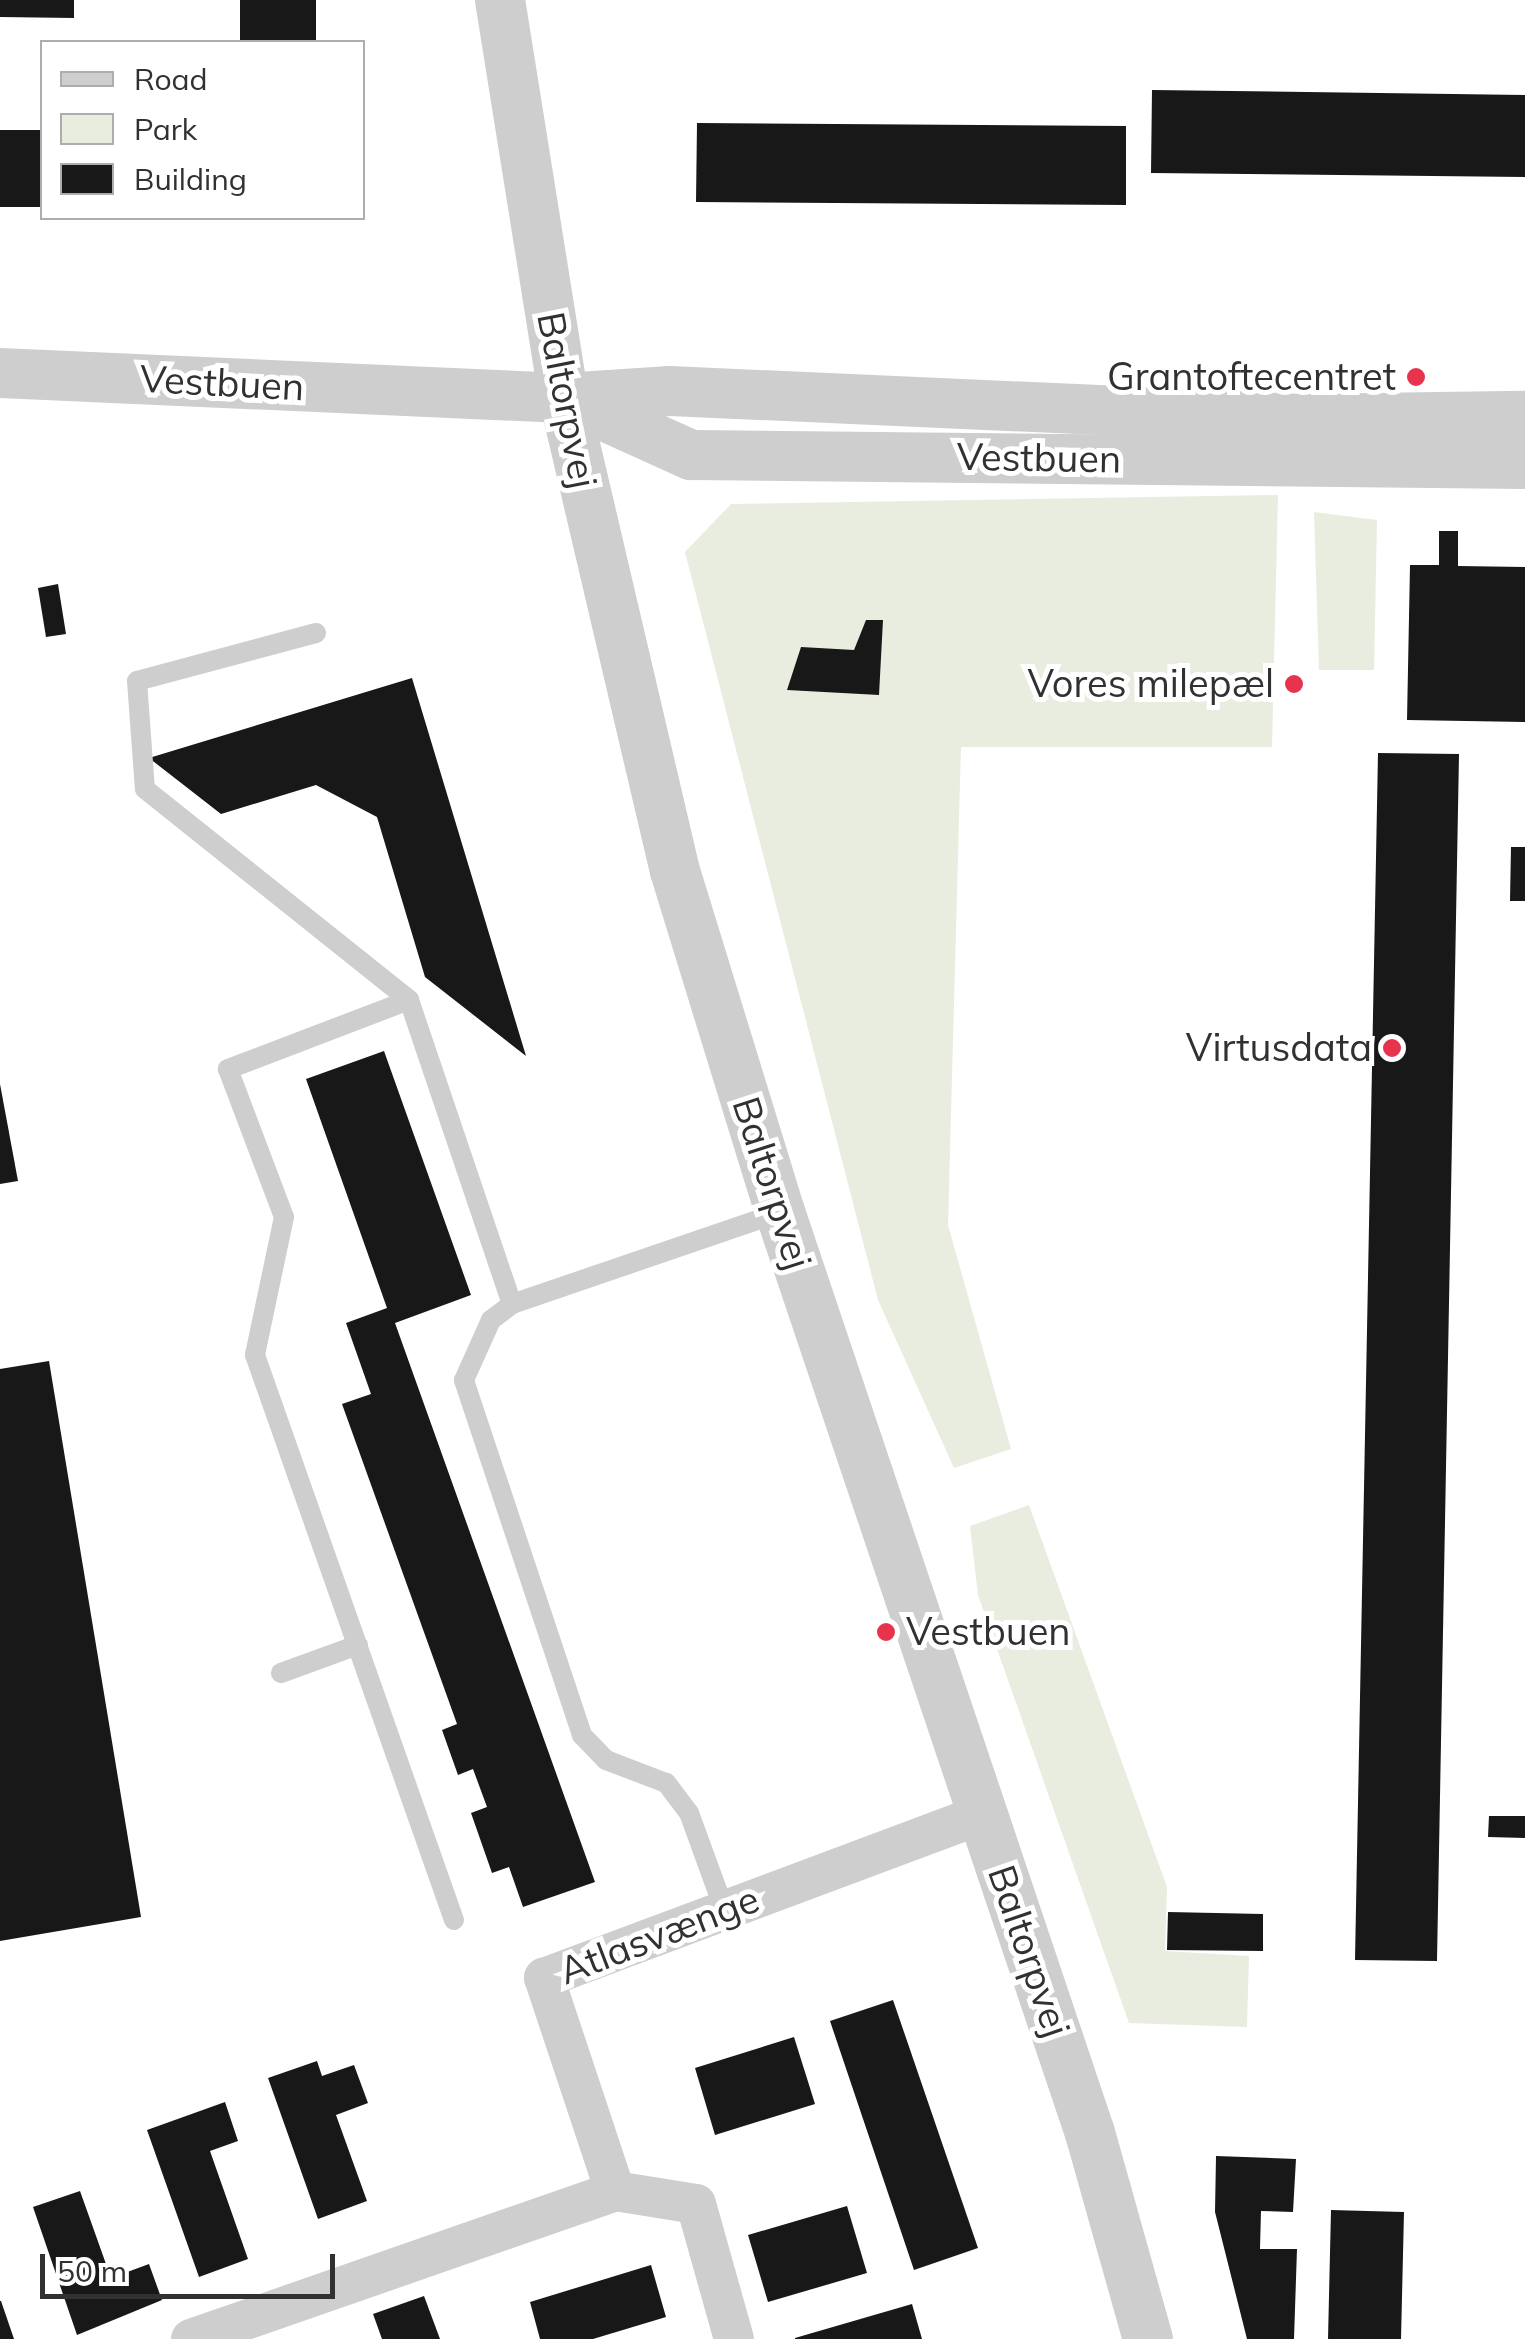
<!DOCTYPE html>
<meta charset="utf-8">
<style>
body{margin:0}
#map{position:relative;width:1525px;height:2339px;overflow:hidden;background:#fff;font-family:Mulish,sans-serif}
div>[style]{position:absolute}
.green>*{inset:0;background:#e8eddf}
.building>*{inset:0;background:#181818}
.service>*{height:20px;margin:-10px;padding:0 10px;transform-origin:10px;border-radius:10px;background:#cecece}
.minor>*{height:40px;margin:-20px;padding:0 20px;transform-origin:20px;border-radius:20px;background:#cecece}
.tertiary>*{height:50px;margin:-25px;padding:0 25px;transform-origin:25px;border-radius:25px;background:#cecece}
.dots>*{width:28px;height:28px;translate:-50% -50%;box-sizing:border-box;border:5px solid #fff;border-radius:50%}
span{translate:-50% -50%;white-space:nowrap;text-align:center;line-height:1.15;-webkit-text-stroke:10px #fff;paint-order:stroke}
.poi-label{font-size:38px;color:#313131}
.right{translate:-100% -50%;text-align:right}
.left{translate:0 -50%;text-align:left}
.street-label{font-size:38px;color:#313131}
.legend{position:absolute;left:40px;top:40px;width:325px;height:180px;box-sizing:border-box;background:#fff;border:2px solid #adadad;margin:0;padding:12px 18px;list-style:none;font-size:30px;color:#313131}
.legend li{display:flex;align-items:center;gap:20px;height:50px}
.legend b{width:50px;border:2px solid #adadad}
.scale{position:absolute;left:40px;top:2254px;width:295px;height:45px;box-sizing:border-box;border:5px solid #313131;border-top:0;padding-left:12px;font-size:30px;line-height:35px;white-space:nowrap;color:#313131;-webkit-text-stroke:8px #fff;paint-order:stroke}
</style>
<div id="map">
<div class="green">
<i style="clip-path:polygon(1278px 495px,1272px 747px,961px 747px,948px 1225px,1011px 1449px,954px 1468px,878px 1300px,685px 552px,731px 504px)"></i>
<i style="clip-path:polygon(1314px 512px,1377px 520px,1374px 670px,1319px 670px)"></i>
<i style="clip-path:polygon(1029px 1505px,1167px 1887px,1165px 1951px,1249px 1956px,1247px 2027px,1129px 2023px,978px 1595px,970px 1526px)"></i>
</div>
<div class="building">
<i style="clip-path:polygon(0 0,74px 0,74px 18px,0 17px)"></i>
<i style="clip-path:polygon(240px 0,316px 0,316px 42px,240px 42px)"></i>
<i style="clip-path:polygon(1152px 90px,1525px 95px,1525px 177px,1151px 173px)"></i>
<i style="clip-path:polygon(697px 123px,1126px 126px,1126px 205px,696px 202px)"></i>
<i style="clip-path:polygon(0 130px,42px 130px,42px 207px,0 207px)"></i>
<i style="clip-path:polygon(1439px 531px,1458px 531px,1458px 566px,1525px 567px,1525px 722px,1407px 720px,1410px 565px,1439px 565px)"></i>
<i style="clip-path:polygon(58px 584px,66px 634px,46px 637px,38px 588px)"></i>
<i style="clip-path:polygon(866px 620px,883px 620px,879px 695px,787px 690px,801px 647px,854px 650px)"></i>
<i style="clip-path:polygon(412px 678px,526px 1056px,425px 977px,377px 817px,316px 785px,221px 814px,149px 758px)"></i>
<i style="clip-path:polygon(1378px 753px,1459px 754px,1437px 1961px,1355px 1960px)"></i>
<i style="clip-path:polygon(1511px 847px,1525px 847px,1525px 901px,1510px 901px)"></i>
<i style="clip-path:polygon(384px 1051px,471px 1295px,395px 1323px,595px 1882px,523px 1907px,509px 1867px,492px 1873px,471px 1813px,487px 1807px,473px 1769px,458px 1775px,442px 1730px,457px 1724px,342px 1404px,371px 1394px,346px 1323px,387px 1308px,306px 1079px)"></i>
<i style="clip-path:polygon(0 1084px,18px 1181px,0 1184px)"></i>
<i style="clip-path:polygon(49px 1361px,141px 1917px,0 1941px,0 1369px)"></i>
<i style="clip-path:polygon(1489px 1816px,1525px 1816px,1525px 1838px,1488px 1837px)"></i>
<i style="clip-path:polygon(1168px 1912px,1263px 1914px,1263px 1951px,1167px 1950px)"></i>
<i style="clip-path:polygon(893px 2000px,978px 2248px,914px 2270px,830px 2021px)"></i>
<i style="clip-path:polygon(794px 2037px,815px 2104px,715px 2135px,695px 2068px)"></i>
<i style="clip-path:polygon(317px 2061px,322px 2076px,354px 2065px,368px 2103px,336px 2115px,367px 2201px,318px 2219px,268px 2078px)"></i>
<i style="clip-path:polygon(225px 2102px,238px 2141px,210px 2151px,248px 2259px,199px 2277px,147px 2130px)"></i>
<i style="clip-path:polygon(1216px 2156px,1296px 2159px,1293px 2212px,1261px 2211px,1260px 2249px,1297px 2249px,1294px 2339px,1247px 2339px,1215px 2212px)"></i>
<i style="clip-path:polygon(80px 2191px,111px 2278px,149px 2264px,162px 2300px,77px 2335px,33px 2207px)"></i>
<i style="clip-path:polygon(847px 2206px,867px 2273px,768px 2302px,748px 2235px)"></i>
<i style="clip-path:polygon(1331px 2210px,1404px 2212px,1401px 2339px,1328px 2339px)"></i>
<i style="clip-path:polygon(651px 2265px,666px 2317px,593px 2339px,540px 2339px,530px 2302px)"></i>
<i style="clip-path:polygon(424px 2296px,440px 2339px,382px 2339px,373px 2314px)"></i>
<i style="clip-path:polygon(0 2301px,1px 2301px,14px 2339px,0 2339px)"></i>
<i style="clip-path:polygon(912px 2304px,922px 2339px,795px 2339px,795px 2338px)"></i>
</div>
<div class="service">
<i style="left:316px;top:633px;width:185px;rotate:165deg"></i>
<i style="left:137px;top:681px;width:108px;rotate:85.8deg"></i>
<i style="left:145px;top:789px;width:338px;rotate:38.6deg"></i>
<i style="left:409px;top:1000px;width:321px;rotate:71.3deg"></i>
<i style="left:409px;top:1000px;width:194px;rotate:159.1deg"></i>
<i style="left:228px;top:1069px;width:158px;rotate:69.3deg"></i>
<i style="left:284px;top:1217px;width:141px;rotate:101.9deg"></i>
<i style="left:255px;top:1355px;width:599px;rotate:70.6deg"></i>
<i style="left:281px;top:1673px;width:82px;rotate:-20deg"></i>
<i style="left:724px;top:1909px;width:102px;rotate:-110deg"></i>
<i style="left:689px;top:1813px;width:38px;rotate:-127deg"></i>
<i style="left:666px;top:1783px;width:64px;rotate:-159deg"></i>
<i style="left:606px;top:1760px;width:35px;rotate:-134deg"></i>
<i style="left:582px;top:1735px;width:374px;rotate:-108.4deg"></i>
<i style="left:464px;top:1380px;width:66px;rotate:-65.8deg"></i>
<i style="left:491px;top:1320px;width:26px;rotate:-37deg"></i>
<i style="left:512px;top:1304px;width:283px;rotate:-18.9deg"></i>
</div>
<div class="minor">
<i style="left:615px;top:2191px;width:225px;rotate:-108.4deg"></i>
<i style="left:544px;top:1978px;width:469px;rotate:-20.5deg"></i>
<i style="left:191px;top:2339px;width:449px;rotate:-19.2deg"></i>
<i style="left:615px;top:2191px;width:82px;rotate:9.1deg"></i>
<i style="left:696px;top:2204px;width:140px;rotate:74.3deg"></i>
</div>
<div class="tertiary">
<i style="left:500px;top:0;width:403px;rotate:80.9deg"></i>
<i style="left:564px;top:398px;width:486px;rotate:76.8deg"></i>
<i style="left:675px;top:871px;width:357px;rotate:72.9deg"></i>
<i style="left:780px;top:1212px;width:972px;rotate:71.4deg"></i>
<i style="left:1090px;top:2133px;width:214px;rotate:74.3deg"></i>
<i style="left:0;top:373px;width:565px;rotate:2.54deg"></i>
<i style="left:564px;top:398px;width:106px;rotate:-3.8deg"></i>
<i style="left:670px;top:391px;width:631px;rotate:2.54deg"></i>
<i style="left:1300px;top:419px;width:225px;rotate:-0.8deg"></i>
<i style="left:569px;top:400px;width:134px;rotate:24.3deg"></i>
<i style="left:691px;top:455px;width:834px;rotate:0.62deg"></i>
</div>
<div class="dots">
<i style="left:1416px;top:377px;background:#e8334e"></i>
<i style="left:1294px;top:684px;background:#e8334e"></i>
<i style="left:1392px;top:1048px;background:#e8334e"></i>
<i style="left:886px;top:1632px;background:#e8334e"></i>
</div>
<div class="poi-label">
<span class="right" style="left:1396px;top:377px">Grantoftecentret</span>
<span class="right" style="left:1274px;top:684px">Vores milepæl</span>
<span class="right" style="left:1372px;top:1048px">Virtusdata</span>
<span class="left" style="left:906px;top:1632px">Vestbuen</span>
</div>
<div class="street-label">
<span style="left:222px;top:383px;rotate:3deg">Vestbuen</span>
<span style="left:567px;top:400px;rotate:79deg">Baltorpvej</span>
<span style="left:1039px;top:458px;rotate:1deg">Vestbuen</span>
<span style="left:772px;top:1183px;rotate:72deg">Baltorpvej</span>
<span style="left:659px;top:1935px;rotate:-21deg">Atlasvænge</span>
<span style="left:1029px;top:1951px;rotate:71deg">Baltorpvej</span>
</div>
<ul class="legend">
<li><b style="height:12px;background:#cecece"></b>Road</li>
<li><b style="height:28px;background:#e8eddf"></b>Park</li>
<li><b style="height:28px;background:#181818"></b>Building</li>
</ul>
<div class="scale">50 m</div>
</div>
